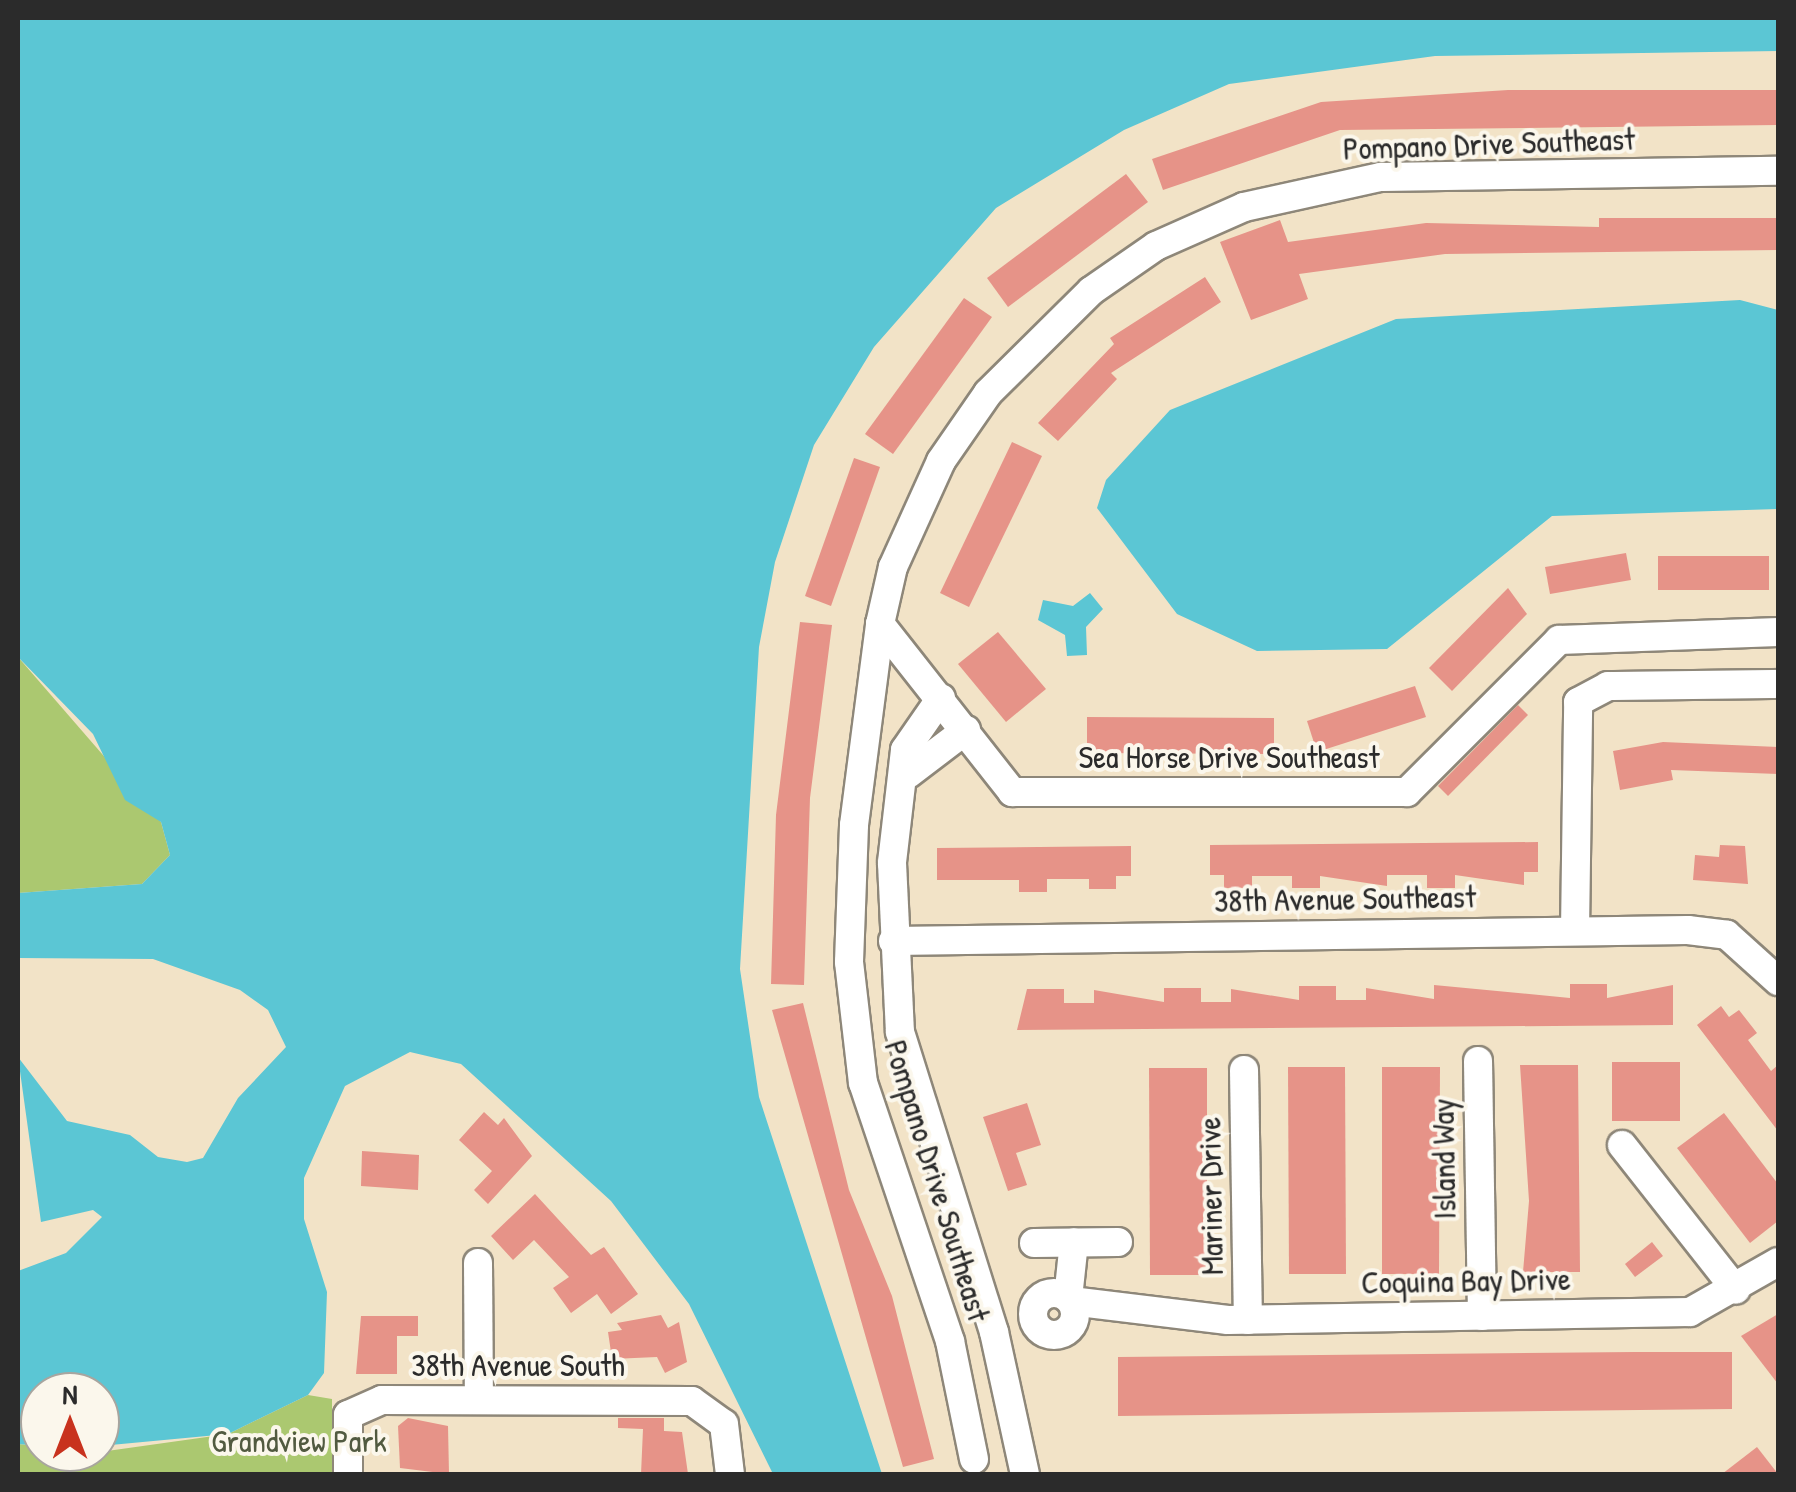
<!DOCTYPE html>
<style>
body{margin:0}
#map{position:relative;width:1796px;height:1492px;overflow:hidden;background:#f2e3c7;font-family:"Patrick Hand",sans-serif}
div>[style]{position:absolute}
.green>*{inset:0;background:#abc870}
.water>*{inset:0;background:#5bc6d4}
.building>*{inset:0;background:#e69388}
.roads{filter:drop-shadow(2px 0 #8e8779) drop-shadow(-2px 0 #8e8779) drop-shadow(0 2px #8e8779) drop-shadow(0 -2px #8e8779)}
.minor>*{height:28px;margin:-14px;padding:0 14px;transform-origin:14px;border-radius:14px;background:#fff}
.minor>.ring{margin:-14px;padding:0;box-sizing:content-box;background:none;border:28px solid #fff;border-radius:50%}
span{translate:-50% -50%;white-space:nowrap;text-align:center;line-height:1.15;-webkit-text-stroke:8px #fbf7ec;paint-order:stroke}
.street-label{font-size:32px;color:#2b2b2b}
.park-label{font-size:32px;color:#515a40}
.frame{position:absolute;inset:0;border:20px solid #2b2b2b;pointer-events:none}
.north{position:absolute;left:20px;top:1372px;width:100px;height:100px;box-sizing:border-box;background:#fbf7ec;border:2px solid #a8a59f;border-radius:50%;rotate:0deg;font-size:28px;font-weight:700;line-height:40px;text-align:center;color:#2b2b2b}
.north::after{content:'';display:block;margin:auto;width:35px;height:45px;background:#c8321e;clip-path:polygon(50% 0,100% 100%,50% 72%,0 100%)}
</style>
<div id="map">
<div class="green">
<i style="clip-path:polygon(18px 657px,161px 822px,170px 855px,142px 884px,18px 893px)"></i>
<i style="clip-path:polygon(308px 1395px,332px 1399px,332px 1474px,18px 1474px,18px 1444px,100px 1452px,228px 1434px)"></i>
</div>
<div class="water">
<i style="clip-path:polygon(18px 18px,1778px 18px,1778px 51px,1435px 56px,1229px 84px,1124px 130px,996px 208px,874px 347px,814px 445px,775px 562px,759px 647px,740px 969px,759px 1097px,882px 1474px,773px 1474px,689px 1304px,611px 1201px,461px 1064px,410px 1052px,345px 1086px,304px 1178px,304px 1219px,327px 1292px,324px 1373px,308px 1395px,228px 1434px,100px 1446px,100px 1392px,40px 1392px,40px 1446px,18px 1444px,18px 1271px,66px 1253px,102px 1217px,93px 1210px,41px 1222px,18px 1057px,67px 1121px,130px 1135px,158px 1157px,187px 1162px,203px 1158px,238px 1098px,286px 1047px,268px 1010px,240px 990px,153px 959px,18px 958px,18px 893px,142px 884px,170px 855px,161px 822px,125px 800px,93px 734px,18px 657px)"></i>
<i style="clip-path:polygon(1740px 300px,1778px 310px,1778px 509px,1552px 516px,1387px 649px,1257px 651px,1177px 614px,1097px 508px,1106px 480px,1170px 410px,1396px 319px)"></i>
<i style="clip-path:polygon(1090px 593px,1103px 609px,1086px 627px,1087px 655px,1067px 656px,1065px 635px,1038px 620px,1043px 600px,1073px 606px)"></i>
</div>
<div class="building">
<i style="clip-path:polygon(1508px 90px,1778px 90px,1778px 125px,1340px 130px,1163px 190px,1152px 159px,1321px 102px)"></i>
<i style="clip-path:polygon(1126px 174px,1148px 202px,1008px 307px,987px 278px)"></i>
<i style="clip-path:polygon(1599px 218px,1778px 218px,1778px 250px,1445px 254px,1299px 274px,1308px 299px,1251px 320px,1220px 242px,1280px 220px,1288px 242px,1426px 223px,1599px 227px)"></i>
<i style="clip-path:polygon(1205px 277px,1221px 302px,1111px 373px,1117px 379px,1058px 441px,1038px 423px,1114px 344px,1110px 338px)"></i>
<i style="clip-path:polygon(964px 298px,992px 317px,893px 454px,865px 434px)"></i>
<i style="clip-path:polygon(1012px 442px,1042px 456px,969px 607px,940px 593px)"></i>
<i style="clip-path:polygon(854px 458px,880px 467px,831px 606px,805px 596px)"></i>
<i style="clip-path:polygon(1626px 553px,1631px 580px,1550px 594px,1545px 567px)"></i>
<i style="clip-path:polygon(1658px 556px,1769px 556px,1769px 590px,1658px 590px)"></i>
<i style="clip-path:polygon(1508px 588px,1527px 614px,1452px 691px,1429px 668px)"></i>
<i style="clip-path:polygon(800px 622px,832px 625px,810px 798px,804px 985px,771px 984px,776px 815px)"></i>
<i style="clip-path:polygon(998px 632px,1046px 689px,1006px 722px,958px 664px)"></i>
<i style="clip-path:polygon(1415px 686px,1426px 717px,1317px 752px,1307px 721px)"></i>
<i style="clip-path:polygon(1518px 705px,1528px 715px,1448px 796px,1438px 786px)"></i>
<i style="clip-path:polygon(1087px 717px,1274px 718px,1274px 754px,1087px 753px)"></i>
<i style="clip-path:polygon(1663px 742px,1778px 747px,1778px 774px,1671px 770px,1673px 780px,1620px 790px,1613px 751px)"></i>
<i style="clip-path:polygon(1538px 842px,1538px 872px,1524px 872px,1524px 885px,1455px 875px,1455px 888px,1427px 888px,1427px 875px,1387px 875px,1387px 886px,1320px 876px,1320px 888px,1292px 888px,1292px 876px,1252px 876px,1252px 888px,1224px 888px,1224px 875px,1210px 875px,1210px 845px)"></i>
<i style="clip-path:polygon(1720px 845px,1745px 846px,1748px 884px,1693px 880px,1695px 855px,1719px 857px)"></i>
<i style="clip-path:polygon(1131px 846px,1131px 876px,1116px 876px,1116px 889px,1089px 889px,1089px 879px,1047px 879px,1047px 892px,1019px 892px,1019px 880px,937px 880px,937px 848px)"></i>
<i style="clip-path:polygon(1570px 984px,1607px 984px,1607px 998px,1673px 985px,1673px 1025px,1017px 1030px,1027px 989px,1064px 989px,1064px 1003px,1094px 1003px,1094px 990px,1164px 1002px,1164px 988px,1201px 988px,1201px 1002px,1231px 1002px,1231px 989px,1299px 1000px,1299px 986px,1336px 986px,1336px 1000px,1366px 1000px,1366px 988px,1434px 999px,1434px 985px,1570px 998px)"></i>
<i style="clip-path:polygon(803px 1003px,849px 1190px,892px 1296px,934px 1459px,903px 1467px,772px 1010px)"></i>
<i style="clip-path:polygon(1721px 1006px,1729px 1017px,1739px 1010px,1757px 1033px,1748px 1040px,1771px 1071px,1778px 1065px,1778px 1131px,1697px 1025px)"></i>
<i style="clip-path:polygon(1612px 1062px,1680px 1062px,1680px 1121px,1612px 1121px)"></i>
<i style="clip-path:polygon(1520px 1065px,1578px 1065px,1580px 1272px,1523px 1272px,1529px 1201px)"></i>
<i style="clip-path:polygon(1288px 1067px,1345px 1067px,1346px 1274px,1289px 1274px)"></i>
<i style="clip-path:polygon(1382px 1067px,1440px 1067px,1439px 1274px,1382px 1274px)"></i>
<i style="clip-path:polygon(1149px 1068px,1207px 1068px,1207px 1275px,1150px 1275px)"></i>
<i style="clip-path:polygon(1027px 1103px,1041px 1145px,1016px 1153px,1027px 1185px,1008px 1191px,983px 1117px)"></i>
<i style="clip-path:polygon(484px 1112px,498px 1125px,504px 1118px,532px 1156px,488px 1204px,474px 1190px,492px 1171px,459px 1140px)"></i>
<i style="clip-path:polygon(1724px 1113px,1778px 1184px,1778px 1221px,1750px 1243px,1677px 1148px)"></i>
<i style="clip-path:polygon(362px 1151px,419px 1155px,418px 1190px,361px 1186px)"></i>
<i style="clip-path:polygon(535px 1194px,591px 1255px,604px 1247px,638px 1294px,611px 1314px,597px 1294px,571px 1313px,553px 1288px,569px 1277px,534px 1240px,513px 1260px,491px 1236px)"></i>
<i style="clip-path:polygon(1652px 1242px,1663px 1256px,1635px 1277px,1625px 1264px)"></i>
<i style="clip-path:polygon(1778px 1314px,1778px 1384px,1741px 1336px)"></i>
<i style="clip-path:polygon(661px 1315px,668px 1328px,679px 1322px,687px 1362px,665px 1373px,657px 1357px,612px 1359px,608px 1332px,622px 1330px,617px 1323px)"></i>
<i style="clip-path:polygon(361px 1316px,418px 1316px,418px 1336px,397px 1336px,397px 1374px,356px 1374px)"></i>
<i style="clip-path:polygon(1634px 1352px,1732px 1352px,1732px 1409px,1118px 1416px,1118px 1357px)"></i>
<i style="clip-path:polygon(408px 1418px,448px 1426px,449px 1474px,400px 1468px,398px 1426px)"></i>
<i style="clip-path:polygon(618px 1418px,664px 1418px,664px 1431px,682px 1432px,688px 1474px,641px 1474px,643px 1429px,618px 1428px)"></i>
<i style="clip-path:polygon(1757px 1447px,1778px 1474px,1722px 1474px)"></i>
</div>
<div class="roads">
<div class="minor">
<i style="left:880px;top:624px;width:214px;rotate:51.8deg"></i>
<i style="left:1012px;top:792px;width:395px"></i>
<i style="left:1407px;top:792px;width:215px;rotate:-45deg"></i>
<i style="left:1559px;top:640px;width:219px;rotate:-2.1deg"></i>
<i style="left:941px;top:698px;width:63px;rotate:124.7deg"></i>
<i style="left:905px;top:750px;width:114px;rotate:96.6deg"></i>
<i style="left:892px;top:863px;width:169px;rotate:87.3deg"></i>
<i style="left:900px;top:1032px;width:314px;rotate:72.6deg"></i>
<i style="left:994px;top:1332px;width:145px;rotate:77.7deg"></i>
<i style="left:908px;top:774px;width:73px;rotate:-37.2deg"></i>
<i style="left:1575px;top:931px;width:229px;rotate:-89.2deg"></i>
<i style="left:1578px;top:702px;width:34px;rotate:-28deg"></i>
<i style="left:1608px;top:686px;width:170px;rotate:-0.7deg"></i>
<i style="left:893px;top:941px;width:795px;rotate:-0.79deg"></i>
<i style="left:1688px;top:930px;width:39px;rotate:7deg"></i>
<i style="left:1727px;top:935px;width:69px;rotate:42deg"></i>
<i style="left:1478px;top:1061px;width:255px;rotate:89.1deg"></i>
<i style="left:1244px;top:1070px;width:250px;rotate:89.1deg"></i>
<i style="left:1622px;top:1145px;width:184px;rotate:51.8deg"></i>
<i style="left:1034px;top:1243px;width:84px;rotate:-0.7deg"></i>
<i style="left:478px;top:1263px;width:137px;rotate:89.6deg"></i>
<i class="ring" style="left:1033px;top:1293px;width:14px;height:14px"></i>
<i style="left:1068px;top:1298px;width:56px;rotate:-83.9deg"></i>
<i style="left:1071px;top:1301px;width:158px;rotate:6.9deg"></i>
<i style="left:1228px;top:1320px;width:462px;rotate:-1deg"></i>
<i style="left:1690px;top:1312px;width:101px;rotate:-29.6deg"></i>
<i style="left:974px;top:1459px;width:120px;rotate:-101.5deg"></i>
<i style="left:950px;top:1341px;width:272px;rotate:-108.6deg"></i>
<i style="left:863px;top:1083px;width:122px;rotate:-96.6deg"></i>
<i style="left:849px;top:962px;width:137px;rotate:-87.9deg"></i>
<i style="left:854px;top:825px;width:203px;rotate:-82.6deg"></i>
<i style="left:880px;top:624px;width:58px;rotate:-77.2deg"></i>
<i style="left:893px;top:567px;width:116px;rotate:-65.6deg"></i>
<i style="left:941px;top:461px;width:83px;rotate:-55.3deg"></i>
<i style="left:988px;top:393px;width:145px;rotate:-44.7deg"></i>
<i style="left:1091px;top:291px;width:79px;rotate:-34.7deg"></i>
<i style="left:1156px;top:246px;width:96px;rotate:-23.9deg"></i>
<i style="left:1244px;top:207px;width:140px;rotate:-12.4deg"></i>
<i style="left:1381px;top:177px;width:397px;rotate:-0.9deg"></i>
<i style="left:348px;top:1474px;width:59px;rotate:-90deg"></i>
<i style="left:348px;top:1415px;width:37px;rotate:-24deg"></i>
<i style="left:382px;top:1400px;width:310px;rotate:0.2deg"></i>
<i style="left:692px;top:1401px;width:39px;rotate:36deg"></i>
<i style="left:724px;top:1424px;width:50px;rotate:83.2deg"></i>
</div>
</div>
<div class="street-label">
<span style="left:1489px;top:144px;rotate:-2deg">Pompano Drive Southeast</span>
<span style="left:1229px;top:757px">Sea Horse Drive Southeast</span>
<span style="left:1345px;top:899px;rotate:-1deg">38th Avenue Southeast</span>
<span style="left:1444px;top:1159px;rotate:-91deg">Island Way</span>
<span style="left:937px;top:1181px;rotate:73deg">Pompano Drive Southeast</span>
<span style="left:1211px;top:1196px;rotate:-91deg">Mariner Drive</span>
<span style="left:1466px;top:1281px;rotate:-1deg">Coquina Bay Drive</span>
<span style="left:518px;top:1365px">38th Avenue South</span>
</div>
<div class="park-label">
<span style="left:299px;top:1441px">Grandview Park</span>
</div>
<div class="frame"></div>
<div class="north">N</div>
</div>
